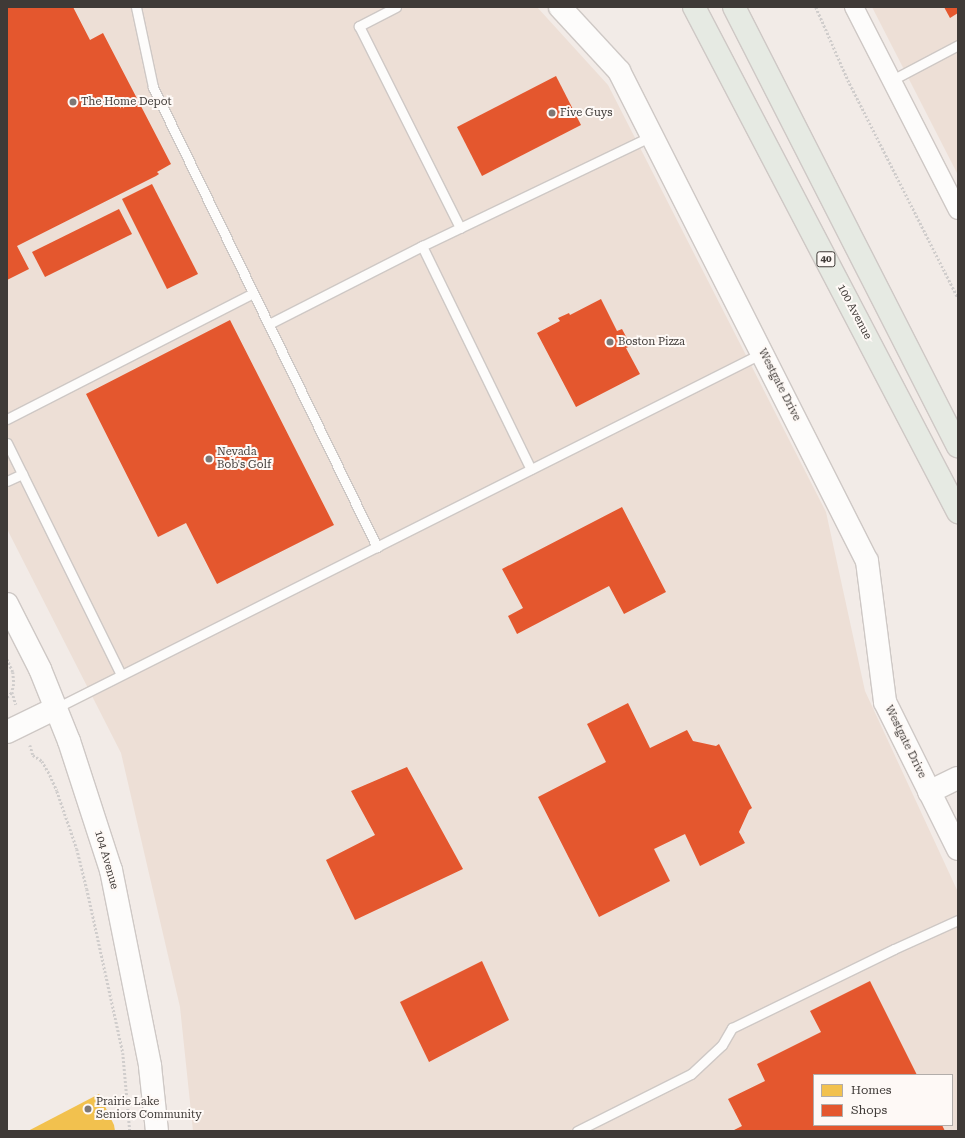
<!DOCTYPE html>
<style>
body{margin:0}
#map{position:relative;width:965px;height:1138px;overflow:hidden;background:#f2ebe7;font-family:"Roboto Serif",serif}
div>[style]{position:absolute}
.built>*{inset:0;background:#eddfd6}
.homes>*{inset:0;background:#f2c14e}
.shops>*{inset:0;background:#e4572e}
.path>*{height:2.5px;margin-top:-1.25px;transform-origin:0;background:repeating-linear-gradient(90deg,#d0cdcc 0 2px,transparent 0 4px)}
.roads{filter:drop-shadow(1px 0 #cec8c5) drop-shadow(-1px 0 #cec8c5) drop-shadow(0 1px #cec8c5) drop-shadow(0 -1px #cec8c5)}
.service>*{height:9px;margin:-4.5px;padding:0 4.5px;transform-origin:4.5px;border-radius:4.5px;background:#fdfcfb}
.minor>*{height:18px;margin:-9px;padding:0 9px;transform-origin:9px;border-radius:9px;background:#fdfcfb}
.tertiary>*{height:22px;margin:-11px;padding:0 11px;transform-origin:11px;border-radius:11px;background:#fdfcfb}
.primary>*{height:22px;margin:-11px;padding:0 11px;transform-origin:11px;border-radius:11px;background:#e6eae3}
.dots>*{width:11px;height:11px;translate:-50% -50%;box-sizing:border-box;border:2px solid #fef9f6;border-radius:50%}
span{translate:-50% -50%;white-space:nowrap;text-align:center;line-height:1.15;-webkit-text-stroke:4px #fef9f6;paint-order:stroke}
.shield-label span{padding:1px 3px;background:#fef9f6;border:1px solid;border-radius:3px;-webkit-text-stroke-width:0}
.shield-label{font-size:10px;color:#3f3a37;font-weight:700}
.poi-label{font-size:11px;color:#3f3a37}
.left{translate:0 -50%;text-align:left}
.street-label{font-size:11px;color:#3f3a37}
.frame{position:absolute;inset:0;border:8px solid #3f3a37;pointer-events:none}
.legend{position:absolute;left:813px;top:1074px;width:140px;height:52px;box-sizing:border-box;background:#fef9f6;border:1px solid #b2adaa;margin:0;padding:5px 7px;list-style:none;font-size:12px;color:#3f3a37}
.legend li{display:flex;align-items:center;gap:8px;height:20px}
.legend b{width:20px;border:1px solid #b2adaa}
</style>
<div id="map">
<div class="built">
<i style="clip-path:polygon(evenodd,7px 7px,537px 7px,608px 85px,826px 512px,865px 691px,958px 892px,958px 1131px,193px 1131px,180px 1007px,121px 753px,7px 529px,7px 7px,814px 1075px,952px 1075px,952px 1125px,814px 1125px,814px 1075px)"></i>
<i style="clip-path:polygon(872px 7px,958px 7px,958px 175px)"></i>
</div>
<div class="homes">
<i style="clip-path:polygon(99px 1094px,114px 1125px,115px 1131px,28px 1131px)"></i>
</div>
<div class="shops">
<i style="clip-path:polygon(7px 7px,73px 7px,90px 40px,103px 33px,171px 164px,157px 172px,159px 174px,156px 176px,17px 246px,29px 269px,7px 280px)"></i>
<i style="clip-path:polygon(944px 7px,958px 7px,958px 13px,950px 18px)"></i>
<i style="clip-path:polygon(556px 76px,581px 125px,482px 176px,457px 127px)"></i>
<i style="clip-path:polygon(152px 184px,198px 274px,167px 289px,122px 199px)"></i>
<i style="clip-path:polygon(119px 209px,132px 234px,45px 277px,32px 252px)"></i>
<i style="clip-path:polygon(601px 299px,617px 331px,622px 329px,631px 346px,626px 348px,640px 374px,576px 407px,537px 333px,560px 321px,558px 318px,569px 313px,570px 315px)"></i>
<i style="clip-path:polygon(230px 320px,334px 525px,217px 584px,186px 523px,158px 537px,86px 394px)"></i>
<i style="clip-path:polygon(622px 507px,666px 592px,624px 614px,609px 586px,517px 634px,508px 616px,523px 608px,502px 569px)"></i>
<i style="clip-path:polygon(628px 703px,650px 748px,687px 730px,693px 741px,716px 746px,719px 744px,752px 808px,749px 810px,739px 832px,745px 843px,700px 866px,685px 834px,654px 849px,670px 881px,599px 917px,538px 797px,606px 762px,587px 724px)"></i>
<i style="clip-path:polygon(407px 767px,463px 869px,355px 920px,326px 860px,375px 835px,351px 791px)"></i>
<i style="clip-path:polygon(482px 961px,509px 1020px,429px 1062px,400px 1002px)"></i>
<i style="clip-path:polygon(870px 981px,917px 1075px,814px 1075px,814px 1125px,942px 1125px,945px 1131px,732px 1131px,742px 1126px,728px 1099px,765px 1081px,757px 1064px,821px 1032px,810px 1011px)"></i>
</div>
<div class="path">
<i style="left:816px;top:7px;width:80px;rotate:66.3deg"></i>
<i style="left:848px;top:80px;width:244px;rotate:63.2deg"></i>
<i style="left:7px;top:659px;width:14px;rotate:65deg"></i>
<i style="left:13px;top:672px;width:12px;rotate:85deg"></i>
<i style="left:14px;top:684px;width:8px;rotate:104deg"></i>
<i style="left:12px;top:692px;width:13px;rotate:72deg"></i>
<i style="left:7px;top:697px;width:7px;rotate:-45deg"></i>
<i style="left:30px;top:745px;width:10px;rotate:73deg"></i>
<i style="left:33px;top:755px;width:11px;rotate:34deg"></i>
<i style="left:42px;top:761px;width:16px;rotate:60deg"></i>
<i style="left:50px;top:775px;width:17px;rotate:66deg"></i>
<i style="left:57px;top:791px;width:61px;rotate:71deg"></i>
<i style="left:77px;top:849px;width:41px;rotate:76deg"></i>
<i style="left:87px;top:889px;width:168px;rotate:77.6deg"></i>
<i style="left:123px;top:1053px;width:78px;rotate:84.9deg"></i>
</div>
<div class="roads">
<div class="service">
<i style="left:136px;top:7px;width:82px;rotate:78deg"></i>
<i style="left:153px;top:87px;width:512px;rotate:64.04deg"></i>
<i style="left:396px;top:7px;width:42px;rotate:152.8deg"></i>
<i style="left:359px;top:26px;width:226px;rotate:63.4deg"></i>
<i style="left:892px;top:80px;width:75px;rotate:-27.9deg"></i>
<i style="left:422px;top:246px;width:248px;rotate:64deg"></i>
<i style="left:269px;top:324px;width:172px;rotate:-27deg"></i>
<i style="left:422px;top:246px;width:255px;rotate:-25.6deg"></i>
<i style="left:7px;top:419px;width:276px;rotate:-27.1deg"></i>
<i style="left:7px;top:443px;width:258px;rotate:63.8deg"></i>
<i style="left:7px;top:481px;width:17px;rotate:-25deg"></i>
<i style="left:56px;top:708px;width:790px;rotate:-26.69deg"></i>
<i style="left:577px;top:1131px;width:127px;rotate:-26.6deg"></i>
<i style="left:691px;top:1074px;width:42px;rotate:-43.1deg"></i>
<i style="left:722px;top:1045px;width:20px;rotate:-60deg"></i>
<i style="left:732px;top:1028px;width:180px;rotate:-26deg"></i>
<i style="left:894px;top:949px;width:70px;rotate:-24.4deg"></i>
</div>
<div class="minor">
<i style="left:854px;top:7px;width:228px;rotate:62.9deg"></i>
</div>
<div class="tertiary">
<i style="left:560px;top:7px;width:87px;rotate:47.3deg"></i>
<i style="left:619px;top:71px;width:549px;rotate:63.16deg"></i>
<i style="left:867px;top:561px;width:142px;rotate:82.7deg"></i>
<i style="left:885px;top:702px;width:164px;rotate:63.6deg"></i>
<i style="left:7px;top:604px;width:73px;rotate:63.1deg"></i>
<i style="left:40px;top:669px;width:78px;rotate:68.1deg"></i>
<i style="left:69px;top:741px;width:136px;rotate:72deg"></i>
<i style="left:111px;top:870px;width:200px;rotate:78.7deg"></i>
<i style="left:150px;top:1066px;width:65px;rotate:83.9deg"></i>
<i style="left:7px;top:732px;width:55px;rotate:-26.1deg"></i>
<i style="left:929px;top:792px;width:32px;rotate:-26deg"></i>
</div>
<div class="primary">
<i style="left:694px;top:7px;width:570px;rotate:62.4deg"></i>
<i style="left:734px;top:7px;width:493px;rotate:63deg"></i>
</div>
</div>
<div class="dots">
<i style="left:73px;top:102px;background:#7e7875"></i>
<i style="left:552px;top:113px;background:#7e7875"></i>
<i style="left:610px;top:342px;background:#7e7875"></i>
<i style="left:209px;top:459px;background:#7e7875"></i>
<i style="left:88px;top:1109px;background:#7e7875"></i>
</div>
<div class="shield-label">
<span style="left:826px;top:259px">40</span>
</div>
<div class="poi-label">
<span class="left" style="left:81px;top:102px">The Home Depot</span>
<span class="left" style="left:560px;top:113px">Five Guys</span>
<span class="left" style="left:618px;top:342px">Boston Pizza</span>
<span class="left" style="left:217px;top:459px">Nevada<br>Bob's Golf</span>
<span class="left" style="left:96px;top:1109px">Prairie Lake<br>Seniors Community</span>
</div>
<div class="street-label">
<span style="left:854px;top:312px;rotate:62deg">100 Avenue</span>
<span style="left:779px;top:385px;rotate:63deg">Westgate Drive</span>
<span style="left:905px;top:742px;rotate:64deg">Westgate Drive</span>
<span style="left:106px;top:860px;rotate:74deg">104 Avenue</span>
</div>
<div class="frame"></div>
<ul class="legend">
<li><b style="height:11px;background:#f2c14e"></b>Homes</li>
<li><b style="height:11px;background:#e4572e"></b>Shops</li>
</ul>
</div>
